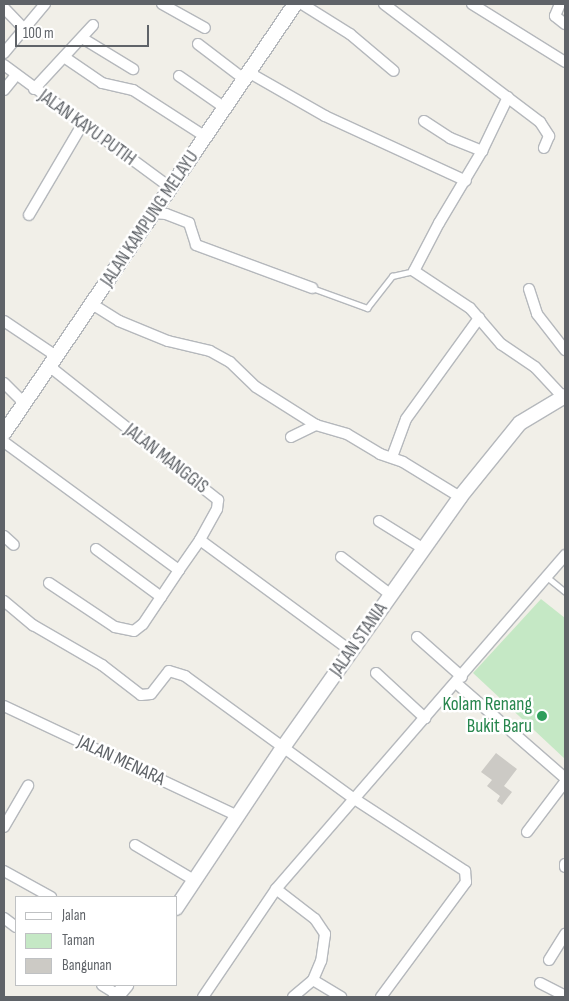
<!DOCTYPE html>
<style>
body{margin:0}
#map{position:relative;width:569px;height:1001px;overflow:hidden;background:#f1efe8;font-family:"Sofia Sans Condensed",sans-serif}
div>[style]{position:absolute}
.green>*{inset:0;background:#c5e8c5}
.building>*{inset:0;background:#cccac5}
.roads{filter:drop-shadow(1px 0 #b5b8bc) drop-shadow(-1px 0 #b5b8bc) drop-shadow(0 1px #b5b8bc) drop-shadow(0 -1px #b5b8bc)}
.lane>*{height:5px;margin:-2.5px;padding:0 2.5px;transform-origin:2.5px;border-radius:2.5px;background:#fff}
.street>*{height:10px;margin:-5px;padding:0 5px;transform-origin:5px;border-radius:5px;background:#fff}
.secondary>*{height:14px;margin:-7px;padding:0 7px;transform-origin:7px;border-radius:7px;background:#fff}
.dots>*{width:14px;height:14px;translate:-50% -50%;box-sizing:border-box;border:2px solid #fff;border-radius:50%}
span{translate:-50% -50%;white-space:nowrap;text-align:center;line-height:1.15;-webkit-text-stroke:5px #fff;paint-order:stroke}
.street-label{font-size:19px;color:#5f6368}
.leisure-label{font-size:19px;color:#27864d}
.right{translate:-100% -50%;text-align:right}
.frame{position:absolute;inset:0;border:5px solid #5f6368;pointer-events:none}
.legend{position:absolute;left:15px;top:896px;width:162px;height:90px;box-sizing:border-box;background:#fff;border:1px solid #bfc1c3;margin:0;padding:6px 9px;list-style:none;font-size:15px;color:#5f6368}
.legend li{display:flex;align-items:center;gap:10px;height:25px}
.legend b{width:25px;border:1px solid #bfc1c3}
.scale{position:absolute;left:15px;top:25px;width:134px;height:22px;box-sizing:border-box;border:2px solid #5f6368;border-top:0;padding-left:6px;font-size:15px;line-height:18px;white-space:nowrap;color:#5f6368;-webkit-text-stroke:4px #fff;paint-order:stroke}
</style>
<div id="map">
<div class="green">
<i style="clip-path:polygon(541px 599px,565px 618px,565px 759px,473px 673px)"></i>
</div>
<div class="building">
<i style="clip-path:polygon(496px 753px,517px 769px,504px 786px,512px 792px,502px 805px,497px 801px,500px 796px,487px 786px,492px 780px,481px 772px)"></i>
</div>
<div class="roads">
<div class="lane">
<i style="left:312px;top:288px;width:59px;rotate:20deg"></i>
<i style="left:367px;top:308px;width:41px;rotate:-52deg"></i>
<i style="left:392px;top:276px;width:23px;rotate:-13deg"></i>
<i style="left:548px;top:578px;width:22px;rotate:39deg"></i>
</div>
<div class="street">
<i style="left:162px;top:4px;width:49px;rotate:29.2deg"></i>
<i style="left:302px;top:4px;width:57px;rotate:32deg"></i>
<i style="left:350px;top:34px;width:57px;rotate:40.1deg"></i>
<i style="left:384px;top:4px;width:196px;rotate:37.1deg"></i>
<i style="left:540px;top:122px;width:17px;rotate:57deg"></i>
<i style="left:549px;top:136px;width:13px;rotate:113deg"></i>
<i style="left:472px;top:4px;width:110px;rotate:31.9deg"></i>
<i style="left:560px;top:4px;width:13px;rotate:113deg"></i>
<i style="left:555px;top:16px;width:13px;rotate:39deg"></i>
<i style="left:4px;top:8px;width:29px;rotate:46deg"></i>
<i style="left:82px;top:38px;width:60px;rotate:31.3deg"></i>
<i style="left:198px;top:44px;width:58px;rotate:37.3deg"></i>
<i style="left:4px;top:53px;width:64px;rotate:-50.1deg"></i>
<i style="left:64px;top:57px;width:46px;rotate:34.4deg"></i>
<i style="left:102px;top:83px;width:32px;rotate:13deg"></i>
<i style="left:133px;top:90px;width:87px;rotate:32.8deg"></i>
<i style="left:4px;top:65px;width:207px;rotate:36.4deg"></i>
<i style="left:248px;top:72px;width:89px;rotate:29.7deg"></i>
<i style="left:325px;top:116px;width:155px;rotate:24.7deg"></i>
<i style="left:179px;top:76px;width:56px;rotate:34.8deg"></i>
<i style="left:34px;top:89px;width:87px;rotate:-47.3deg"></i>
<i style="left:4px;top:90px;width:19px;rotate:-51deg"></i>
<i style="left:508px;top:97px;width:60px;rotate:115.7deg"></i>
<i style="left:482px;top:151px;width:84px;rotate:120.8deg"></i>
<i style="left:439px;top:223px;width:54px;rotate:117.5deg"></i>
<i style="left:414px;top:271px;width:67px;rotate:33.5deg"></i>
<i style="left:470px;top:308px;width:48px;rotate:49.3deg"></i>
<i style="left:501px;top:344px;width:41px;rotate:34.1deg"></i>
<i style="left:535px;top:367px;width:41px;rotate:47deg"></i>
<i style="left:424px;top:121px;width:31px;rotate:33deg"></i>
<i style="left:450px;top:138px;width:35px;rotate:22deg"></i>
<i style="left:153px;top:213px;width:13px;rotate:4deg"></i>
<i style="left:166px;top:214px;width:25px;rotate:21deg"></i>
<i style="left:189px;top:223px;width:23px;rotate:72deg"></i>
<i style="left:196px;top:245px;width:124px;rotate:20.3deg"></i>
<i style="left:29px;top:215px;width:104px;rotate:-59.5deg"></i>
<i style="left:529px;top:289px;width:26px;rotate:72deg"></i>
<i style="left:537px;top:314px;width:46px;rotate:52.1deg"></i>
<i style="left:92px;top:304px;width:32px;rotate:32deg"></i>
<i style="left:119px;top:321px;width:53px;rotate:22.2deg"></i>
<i style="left:168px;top:341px;width:43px;rotate:13.4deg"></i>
<i style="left:210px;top:351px;width:23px;rotate:29deg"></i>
<i style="left:230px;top:362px;width:36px;rotate:44deg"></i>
<i style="left:256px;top:387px;width:71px;rotate:32.3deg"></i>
<i style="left:4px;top:321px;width:63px;rotate:33.9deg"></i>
<i style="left:49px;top:366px;width:216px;rotate:38.4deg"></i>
<i style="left:218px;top:500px;width:9px;rotate:96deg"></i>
<i style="left:217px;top:509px;width:35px;rotate:119deg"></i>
<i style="left:200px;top:540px;width:187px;rotate:36.3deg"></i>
<i style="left:4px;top:383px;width:28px;rotate:45deg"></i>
<i style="left:291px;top:437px;width:28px;rotate:-26deg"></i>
<i style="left:316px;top:425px;width:32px;rotate:16deg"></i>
<i style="left:347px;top:434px;width:39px;rotate:31deg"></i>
<i style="left:380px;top:454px;width:24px;rotate:19deg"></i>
<i style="left:403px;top:462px;width:67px;rotate:31.6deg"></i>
<i style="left:4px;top:442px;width:217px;rotate:36.2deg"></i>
<i style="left:179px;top:570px;width:37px;rotate:-55deg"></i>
<i style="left:392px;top:457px;width:40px;rotate:-69.8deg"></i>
<i style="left:406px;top:419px;width:125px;rotate:-54.1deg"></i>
<i style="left:379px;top:521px;width:53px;rotate:31.9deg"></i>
<i style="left:4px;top:536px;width:13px;rotate:42deg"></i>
<i style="left:96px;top:549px;width:81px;rotate:36.4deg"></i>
<i style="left:341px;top:557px;width:63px;rotate:37.2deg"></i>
<i style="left:49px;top:583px;width:79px;rotate:33.7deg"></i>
<i style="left:115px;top:627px;width:19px;rotate:12deg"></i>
<i style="left:134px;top:631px;width:11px;rotate:-38deg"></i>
<i style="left:143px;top:624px;width:65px;rotate:-56.3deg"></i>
<i style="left:4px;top:601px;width:38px;rotate:40deg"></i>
<i style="left:33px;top:625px;width:80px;rotate:30.1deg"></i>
<i style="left:102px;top:665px;width:49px;rotate:37.6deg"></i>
<i style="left:141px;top:695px;width:10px;rotate:-6deg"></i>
<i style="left:151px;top:694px;width:29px;rotate:-52deg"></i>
<i style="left:169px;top:671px;width:17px;rotate:17deg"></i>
<i style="left:185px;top:676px;width:208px;rotate:36deg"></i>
<i style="left:353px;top:798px;width:134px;rotate:33.1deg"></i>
<i style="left:465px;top:871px;width:11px;rotate:85deg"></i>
<i style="left:466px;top:882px;width:143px;rotate:126.5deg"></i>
<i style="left:417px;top:637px;width:60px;rotate:41.6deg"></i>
<i style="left:376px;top:673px;width:67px;rotate:42.6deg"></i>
<i style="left:456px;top:683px;width:145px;rotate:41.1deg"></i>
<i style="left:4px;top:706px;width:259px;rotate:25.2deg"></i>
<i style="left:4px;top:827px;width:48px;rotate:-59.7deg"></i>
<i style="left:527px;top:832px;width:63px;rotate:-52.8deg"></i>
<i style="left:135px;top:845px;width:69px;rotate:30.7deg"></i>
<i style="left:565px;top:864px;width:3px;rotate:90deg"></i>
<i style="left:4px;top:871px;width:54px;rotate:29deg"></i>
<i style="left:276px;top:889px;width:49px;rotate:37.6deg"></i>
<i style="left:315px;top:919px;width:18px;rotate:56deg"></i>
<i style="left:325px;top:934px;width:27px;rotate:98deg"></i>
<i style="left:321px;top:961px;width:21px;rotate:113deg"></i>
<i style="left:313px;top:980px;width:26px;rotate:140deg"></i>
<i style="left:4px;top:918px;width:15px;rotate:37deg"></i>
<i style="left:549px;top:960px;width:31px;rotate:-58deg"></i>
<i style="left:313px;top:980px;width:33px;rotate:31deg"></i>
<i style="left:540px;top:983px;width:28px;rotate:27deg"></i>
<i style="left:102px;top:985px;width:19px;rotate:32deg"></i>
<i style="left:203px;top:997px;width:130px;rotate:-55.9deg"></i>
<i style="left:276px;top:889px;width:442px;rotate:-49.1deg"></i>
</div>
<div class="secondary">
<i style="left:4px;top:433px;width:518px;rotate:-55.85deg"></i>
<i style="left:176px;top:908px;width:195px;rotate:-56.3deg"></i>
<i style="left:284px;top:746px;width:305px;rotate:-54.7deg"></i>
<i style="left:460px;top:497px;width:95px;rotate:-51deg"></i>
<i style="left:520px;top:423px;width:52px;rotate:-31deg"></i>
<i style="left:116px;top:997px;width:16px;rotate:-50deg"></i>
</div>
</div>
<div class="dots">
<i style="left:542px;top:716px;background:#2e9e5b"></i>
</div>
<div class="street-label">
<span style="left:87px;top:128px;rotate:36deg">JALAN KAYU PUTIH</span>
<span style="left:150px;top:219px;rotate:-56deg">JALAN KAMPUNG MELAYU</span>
<span style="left:166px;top:459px;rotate:38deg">JALAN MANGGIS</span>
<span style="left:359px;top:640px;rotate:-55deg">JALAN STANIA</span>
<span style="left:121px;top:761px;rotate:25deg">JALAN MENARA</span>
</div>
<div class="leisure-label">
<span class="right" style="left:532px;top:716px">Kolam Renang<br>Bukit Baru</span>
</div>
<div class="frame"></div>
<ul class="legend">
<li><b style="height:6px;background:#fff"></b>Jalan</li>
<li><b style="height:14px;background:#c5e8c5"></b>Taman</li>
<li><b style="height:14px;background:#cccac5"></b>Bangunan</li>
</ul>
<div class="scale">100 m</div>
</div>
